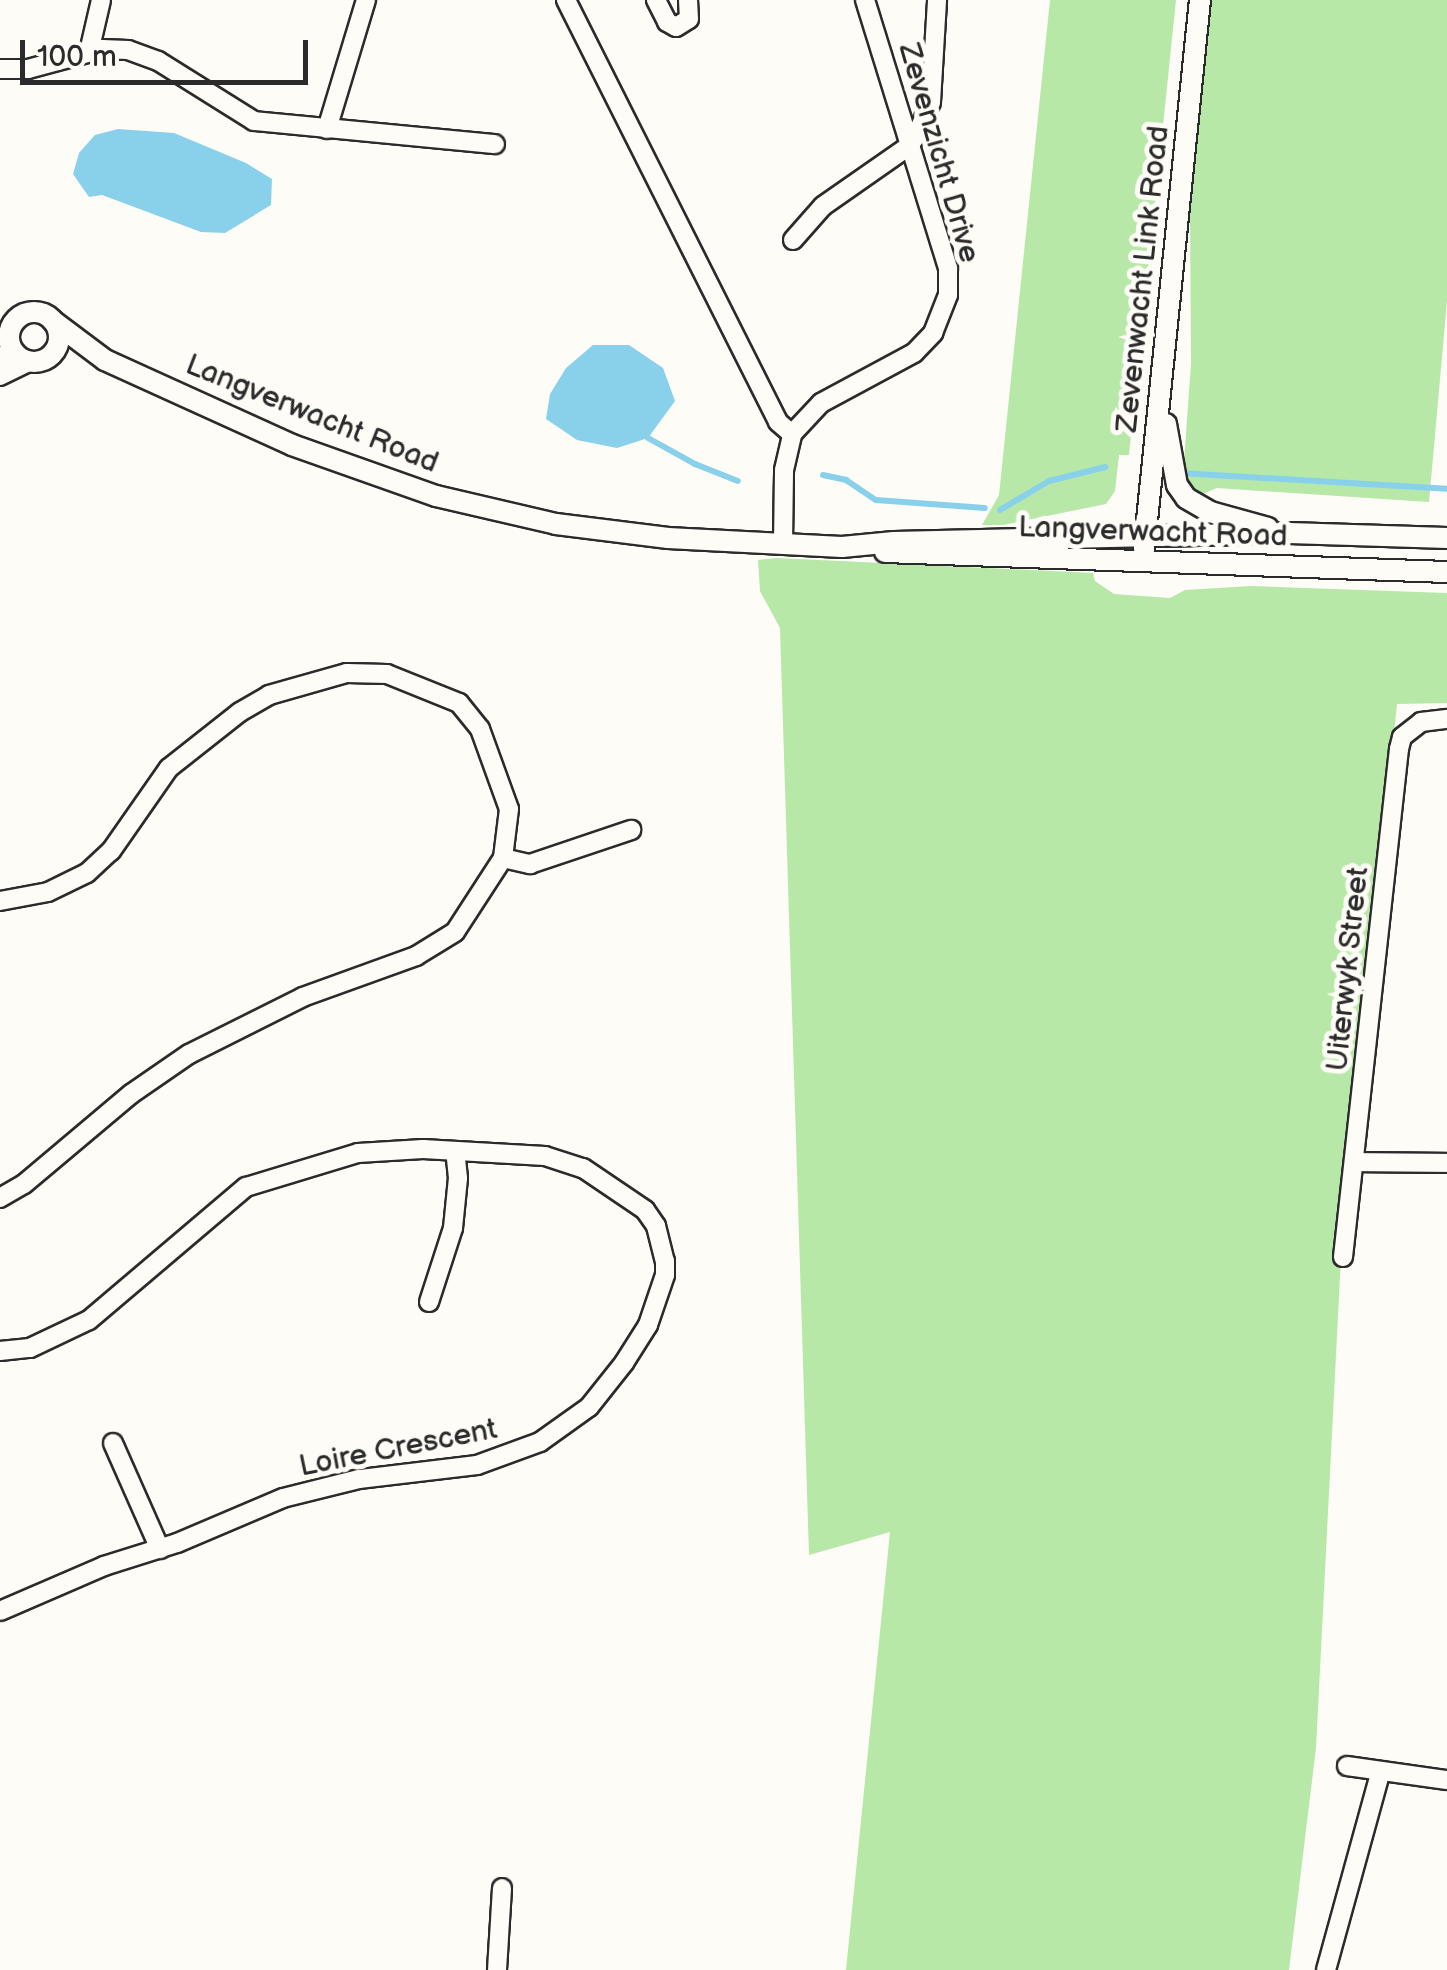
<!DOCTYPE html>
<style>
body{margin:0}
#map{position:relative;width:1447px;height:1970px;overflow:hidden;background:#fdfcf7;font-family:"Balsamiq Sans",sans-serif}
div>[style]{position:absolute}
.green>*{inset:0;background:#b7e8a8}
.water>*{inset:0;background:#89d1ea}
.stream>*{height:6px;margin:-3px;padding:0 3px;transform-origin:3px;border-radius:3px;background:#89d1ea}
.roads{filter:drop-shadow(2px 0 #2b2b2b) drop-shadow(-2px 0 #2b2b2b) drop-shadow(0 2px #2b2b2b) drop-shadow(0 -2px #2b2b2b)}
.minor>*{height:18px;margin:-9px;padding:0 9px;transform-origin:9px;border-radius:9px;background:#fdfcf7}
.tertiary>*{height:20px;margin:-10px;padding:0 10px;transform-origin:10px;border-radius:10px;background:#fdfcf7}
.tertiary>.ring{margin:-10px;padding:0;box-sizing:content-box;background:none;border:20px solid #fdfcf7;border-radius:50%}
span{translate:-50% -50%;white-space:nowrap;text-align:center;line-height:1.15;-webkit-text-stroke:10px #fdfcf7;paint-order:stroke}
.street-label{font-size:30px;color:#2b2b2b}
.scale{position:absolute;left:20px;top:40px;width:288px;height:45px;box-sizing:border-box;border:5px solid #2b2b2b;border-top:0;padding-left:12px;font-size:30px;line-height:35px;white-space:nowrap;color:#2b2b2b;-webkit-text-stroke:8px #fdfcf7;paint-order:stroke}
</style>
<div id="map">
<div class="green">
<i style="clip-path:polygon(1050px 0,1176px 0,1129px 455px,1119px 455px,1115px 491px,1106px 504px,1003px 525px,982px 525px,999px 495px)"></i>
<i style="clip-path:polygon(1212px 0,1447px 0,1447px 301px,1429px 502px,1217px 488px,1200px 495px,1188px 480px,1184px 462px,1191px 364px,1190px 212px)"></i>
<i style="clip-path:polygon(777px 558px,1093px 573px,1095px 581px,1114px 594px,1170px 598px,1185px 590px,1251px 586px,1447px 593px,1447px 703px,1397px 704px,1353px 1126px,1334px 1256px,1341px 1257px,1316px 1748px,1289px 1970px,846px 1970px,890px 1532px,809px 1555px,780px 628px,760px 591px,758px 560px)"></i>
</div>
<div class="water">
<i style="clip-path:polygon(118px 129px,174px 133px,246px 163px,272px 179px,271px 205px,225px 233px,201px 232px,102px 195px,89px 197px,73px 174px,79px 153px,95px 135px)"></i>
<i style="clip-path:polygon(593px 345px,629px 345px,663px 368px,675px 401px,648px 438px,617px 448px,577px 440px,546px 419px,550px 394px,566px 368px)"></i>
</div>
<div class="stream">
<i style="left:648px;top:438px;width:54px;rotate:29deg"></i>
<i style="left:695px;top:464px;width:46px;rotate:21.6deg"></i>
<i style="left:1180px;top:473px;width:267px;rotate:3.4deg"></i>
<i style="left:823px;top:475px;width:24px;rotate:12deg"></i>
<i style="left:846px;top:480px;width:36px;rotate:34deg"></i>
<i style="left:876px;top:500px;width:109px;rotate:4.2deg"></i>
<i style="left:1000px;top:510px;width:57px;rotate:-30.6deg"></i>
<i style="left:1049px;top:481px;width:58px;rotate:-14deg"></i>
</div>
<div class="roads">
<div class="minor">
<i style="left:566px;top:0;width:472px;rotate:63.3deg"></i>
<i style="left:778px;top:422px;width:18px;rotate:41deg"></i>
<i style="left:656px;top:0;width:25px;rotate:63deg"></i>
<i style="left:667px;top:22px;width:10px;rotate:29deg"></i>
<i style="left:676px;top:27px;width:15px;rotate:-32deg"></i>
<i style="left:689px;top:19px;width:19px;rotate:-93deg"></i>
<i style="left:89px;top:52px;width:53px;rotate:-77deg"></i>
<i style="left:0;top:69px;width:28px"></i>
<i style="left:28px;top:69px;width:77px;rotate:-15.1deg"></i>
<i style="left:102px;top:49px;width:26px;rotate:2deg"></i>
<i style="left:128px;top:50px;width:32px;rotate:20deg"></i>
<i style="left:158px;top:61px;width:113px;rotate:32deg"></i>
<i style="left:254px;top:121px;width:242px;rotate:5.5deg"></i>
<i style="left:327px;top:129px;width:135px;rotate:-73.2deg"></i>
<i style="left:793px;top:240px;width:45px;rotate:-48.6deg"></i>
<i style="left:823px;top:206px;width:105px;rotate:-34.9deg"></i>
<i style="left:909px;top:146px;width:12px;rotate:-55deg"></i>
<i style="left:916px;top:136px;width:37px;rotate:-66deg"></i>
<i style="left:931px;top:102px;width:102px;rotate:-86.6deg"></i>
<i style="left:0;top:363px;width:19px;rotate:-54deg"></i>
<i style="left:0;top:376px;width:32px;rotate:-26deg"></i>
<i style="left:783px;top:544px;width:74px;rotate:-89.2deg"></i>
<i style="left:784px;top:470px;width:37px;rotate:-77deg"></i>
<i style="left:792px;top:434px;width:42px;rotate:-46.9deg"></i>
<i style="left:821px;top:403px;width:106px;rotate:-28.3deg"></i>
<i style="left:914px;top:353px;width:28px;rotate:-46deg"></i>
<i style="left:933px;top:333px;width:41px;rotate:-68.5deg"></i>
<i style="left:948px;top:295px;width:27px;rotate:-90deg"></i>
<i style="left:948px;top:268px;width:281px;rotate:-107.2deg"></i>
<i style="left:503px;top:858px;width:28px;rotate:13deg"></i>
<i style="left:530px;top:864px;width:107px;rotate:-18.6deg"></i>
<i style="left:0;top:901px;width:49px;rotate:-10.6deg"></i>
<i style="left:48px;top:892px;width:43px;rotate:-26deg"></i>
<i style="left:87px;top:873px;width:33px;rotate:-43deg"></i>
<i style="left:111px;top:851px;width:101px;rotate:-55.1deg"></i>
<i style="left:169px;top:768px;width:90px;rotate:-38.3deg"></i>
<i style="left:240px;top:712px;width:34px;rotate:-30deg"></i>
<i style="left:269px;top:695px;width:81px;rotate:-15.8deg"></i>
<i style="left:347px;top:673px;width:40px;rotate:1.4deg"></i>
<i style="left:387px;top:674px;width:78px;rotate:21.9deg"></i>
<i style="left:459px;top:703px;width:33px;rotate:51deg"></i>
<i style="left:480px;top:729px;width:85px;rotate:70.1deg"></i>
<i style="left:509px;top:809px;width:49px;rotate:97deg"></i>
<i style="left:503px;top:858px;width:88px;rotate:123deg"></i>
<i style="left:455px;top:932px;width:46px;rotate:148.4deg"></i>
<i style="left:416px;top:956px;width:120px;rotate:160.1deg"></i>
<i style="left:303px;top:997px;width:127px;rotate:153.4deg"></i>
<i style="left:189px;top:1054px;width:70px;rotate:145.4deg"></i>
<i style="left:131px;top:1094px;width:140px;rotate:139.9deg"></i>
<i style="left:24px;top:1184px;width:28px;rotate:150deg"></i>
<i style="left:1356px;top:1162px;width:91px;rotate:0.6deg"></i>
<i style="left:1343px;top:1257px;width:511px;rotate:-83.71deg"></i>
<i style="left:1399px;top:749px;width:12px;rotate:-76deg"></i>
<i style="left:1402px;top:737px;width:24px;rotate:-38deg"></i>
<i style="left:1421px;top:722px;width:26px;rotate:-7deg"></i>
<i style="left:429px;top:1302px;width:78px;rotate:-72deg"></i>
<i style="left:453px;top:1228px;width:50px;rotate:-84.3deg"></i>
<i style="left:458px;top:1178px;width:27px;rotate:-96deg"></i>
<i style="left:0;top:1351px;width:30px;rotate:-6deg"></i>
<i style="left:30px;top:1348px;width:65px;rotate:-25.4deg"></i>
<i style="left:89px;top:1320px;width:206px;rotate:-40.3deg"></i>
<i style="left:246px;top:1187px;width:117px;rotate:-16.9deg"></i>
<i style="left:358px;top:1153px;width:65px;rotate:-3.5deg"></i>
<i style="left:423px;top:1149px;width:122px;rotate:3.3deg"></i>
<i style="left:545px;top:1156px;width:40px;rotate:18deg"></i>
<i style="left:583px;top:1168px;width:75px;rotate:34.1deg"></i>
<i style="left:645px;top:1210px;width:19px;rotate:55deg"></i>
<i style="left:656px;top:1226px;width:36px;rotate:76deg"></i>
<i style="left:665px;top:1261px;width:14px;rotate:90deg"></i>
<i style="left:665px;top:1275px;width:53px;rotate:108.8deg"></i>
<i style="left:648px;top:1325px;width:45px;rotate:122.3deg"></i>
<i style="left:624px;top:1363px;width:56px;rotate:128.5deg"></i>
<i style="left:589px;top:1407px;width:60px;rotate:144.5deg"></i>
<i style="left:540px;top:1442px;width:67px;rotate:159.9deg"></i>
<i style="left:477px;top:1465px;width:119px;rotate:173.2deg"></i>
<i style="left:359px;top:1479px;width:78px;rotate:166deg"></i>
<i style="left:283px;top:1498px;width:115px;rotate:157deg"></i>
<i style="left:177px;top:1543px;width:77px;rotate:162.5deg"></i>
<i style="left:104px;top:1566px;width:113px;rotate:156.6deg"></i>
<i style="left:113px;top:1443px;width:116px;rotate:66.1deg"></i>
<i style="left:1347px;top:1766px;width:101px;rotate:8deg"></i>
<i style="left:497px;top:1970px;width:82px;rotate:-86.5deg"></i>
<i style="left:1326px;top:1970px;width:206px;rotate:-74.6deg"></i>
</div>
<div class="tertiary">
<i class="ring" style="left:9px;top:312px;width:30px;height:30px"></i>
<i style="left:53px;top:321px;width:65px;rotate:36.9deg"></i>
<i style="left:105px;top:360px;width:205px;rotate:24.4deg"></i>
<i style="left:292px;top:445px;width:153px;rotate:19.5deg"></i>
<i style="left:436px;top:496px;width:123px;rotate:13.1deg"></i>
<i style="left:556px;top:524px;width:113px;rotate:7.1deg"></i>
<i style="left:668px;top:538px;width:174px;rotate:3deg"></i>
<i style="left:842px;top:547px;width:52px;rotate:-5.5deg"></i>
<i style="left:894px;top:542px;width:395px;rotate:-1.3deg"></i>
<i style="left:1289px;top:533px;width:158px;rotate:1.8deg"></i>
<i style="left:1166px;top:424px;width:62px;rotate:79.8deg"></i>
<i style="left:1177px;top:485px;width:16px;rotate:55deg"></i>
<i style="left:1186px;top:498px;width:28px;rotate:30deg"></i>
<i style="left:1210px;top:512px;width:60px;rotate:15.4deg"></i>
<i style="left:1144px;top:550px;width:553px;rotate:-84.19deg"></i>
<i style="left:885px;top:552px;width:562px;rotate:2.04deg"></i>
</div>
</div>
<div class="street-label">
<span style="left:939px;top:153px;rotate:74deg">Zevenzicht Drive</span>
<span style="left:1143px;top:279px;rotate:-84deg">Zevenwacht Link Road</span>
<span style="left:312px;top:414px;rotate:22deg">Langverwacht Road</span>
<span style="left:1153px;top:532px;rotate:2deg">Langverwacht Road</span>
<span style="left:1348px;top:969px;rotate:-84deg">Uiterwyk Street</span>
<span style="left:398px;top:1448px;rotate:-11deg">Loire Crescent</span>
</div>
<div class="scale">100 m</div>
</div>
